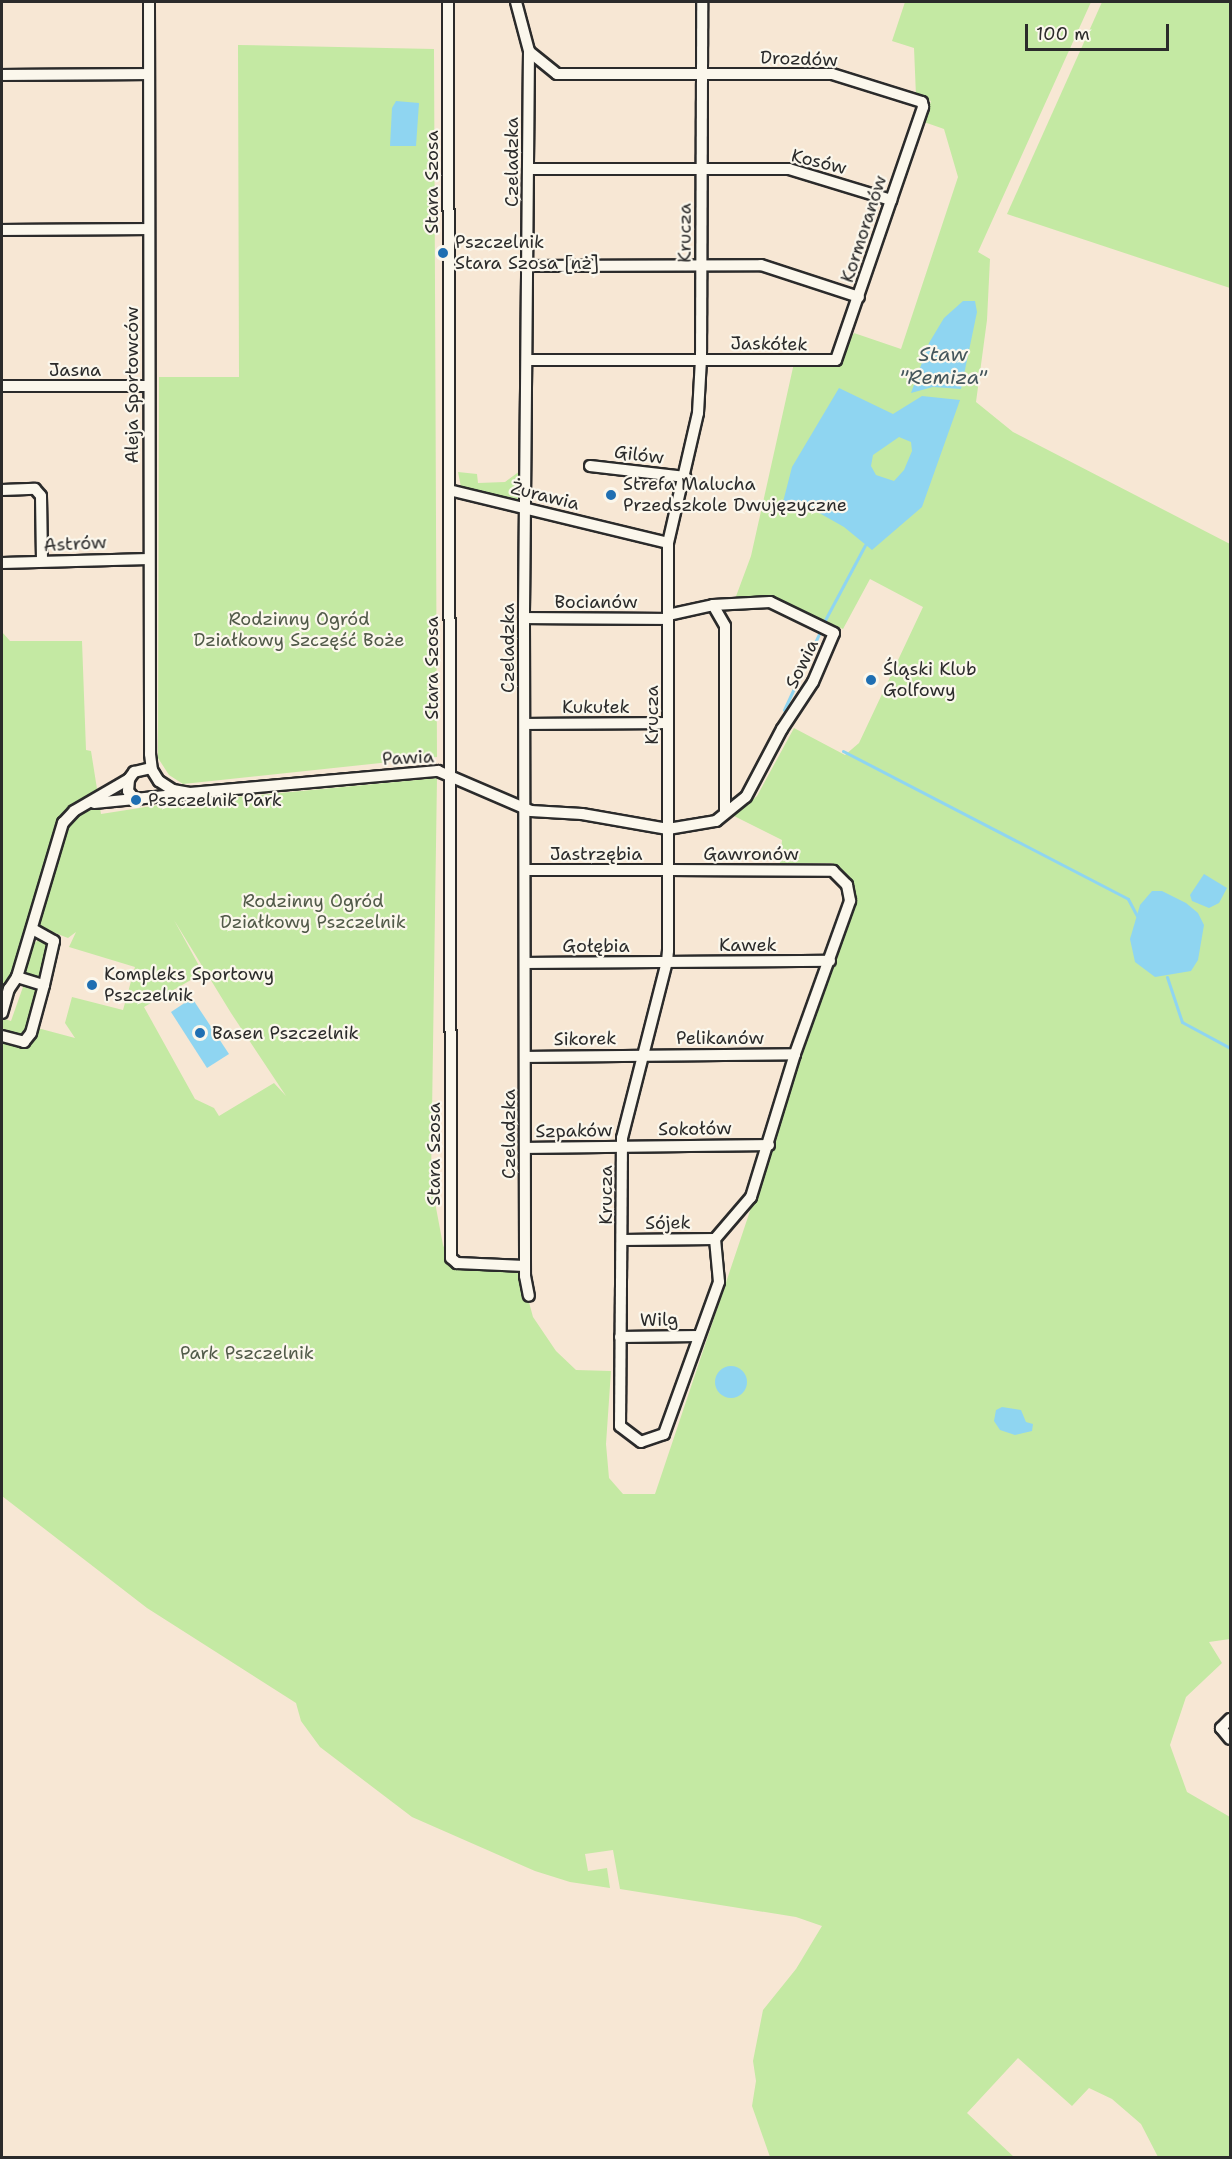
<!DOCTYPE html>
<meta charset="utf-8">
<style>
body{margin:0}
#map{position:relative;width:1232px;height:2159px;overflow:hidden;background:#f7e7d4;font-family:"Shantell Sans",sans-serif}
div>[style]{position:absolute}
.green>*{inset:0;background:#c4e9a3}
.water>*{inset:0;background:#8fd5f1}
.round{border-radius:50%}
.stream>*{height:3px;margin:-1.5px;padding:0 1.5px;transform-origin:1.5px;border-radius:1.5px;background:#8fd5f1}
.roads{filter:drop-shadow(2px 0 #2b2b2b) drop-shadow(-2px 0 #2b2b2b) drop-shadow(0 2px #2b2b2b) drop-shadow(0 -2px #2b2b2b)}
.street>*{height:10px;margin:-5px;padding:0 5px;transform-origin:5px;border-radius:5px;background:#fbf7ec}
.dots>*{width:16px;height:16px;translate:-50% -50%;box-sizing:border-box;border:3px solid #fbf7ec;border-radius:50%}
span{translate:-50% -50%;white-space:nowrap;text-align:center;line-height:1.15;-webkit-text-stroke:4.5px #fbf7ec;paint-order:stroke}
.street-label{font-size:18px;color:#2b2b2b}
.poi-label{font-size:18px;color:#2b2b2b}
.left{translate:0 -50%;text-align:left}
.park-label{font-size:18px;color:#515a49}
.water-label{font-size:20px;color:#44565c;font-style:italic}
.frame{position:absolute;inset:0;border:3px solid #2b2b2b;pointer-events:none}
.scale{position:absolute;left:1025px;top:24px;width:144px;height:27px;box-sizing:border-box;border:3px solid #2b2b2b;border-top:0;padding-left:8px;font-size:18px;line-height:21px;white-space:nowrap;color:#2b2b2b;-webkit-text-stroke:4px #fbf7ec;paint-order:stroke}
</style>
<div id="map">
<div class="green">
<i style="clip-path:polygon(evenodd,905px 2px,1091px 2px,978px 252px,990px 259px,987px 320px,976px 402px,1013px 432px,1230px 544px,1230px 1639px,1209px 1642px,1222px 1663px,1186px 1697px,1170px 1745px,1187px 1792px,1230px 1817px,1230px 2157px,1158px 2157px,1141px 2124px,1112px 2099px,1089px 2088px,1072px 2106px,1018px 2058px,967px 2113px,1014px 2157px,770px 2157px,752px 2106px,756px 2081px,753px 2061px,763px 2010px,796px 1969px,822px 1926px,796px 1917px,620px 1889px,613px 1850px,585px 1854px,588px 1871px,607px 1868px,610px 1888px,570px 1882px,535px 1871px,412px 1817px,320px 1747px,301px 1721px,296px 1703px,147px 1608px,2px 1496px,2px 1018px,11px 1021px,24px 984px,38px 988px,30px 1026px,75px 1038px,65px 1023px,72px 997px,123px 1010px,135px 967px,69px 947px,76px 932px,68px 938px,29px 923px,2px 1000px,2px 632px,10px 641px,82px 641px,86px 750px,91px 751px,101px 814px,165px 804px,437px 778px,431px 1181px,443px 1245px,452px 1267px,520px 1269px,533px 1317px,556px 1351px,576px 1370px,611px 1371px,606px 1444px,609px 1478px,623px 1494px,655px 1494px,854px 901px,849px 876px,832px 863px,780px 863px,782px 840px,734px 816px,757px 796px,794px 728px,845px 755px,859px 743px,923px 607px,870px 579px,843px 629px,773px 599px,735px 599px,751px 556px,794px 363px,838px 363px,854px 333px,901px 349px,958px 177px,944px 129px,924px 122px,931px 101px,916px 96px,914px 48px,892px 41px,905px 2px,174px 920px,231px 1013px,286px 1096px,274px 1083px,219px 1116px,214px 1108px,195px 1099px,144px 1007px,203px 973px,174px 920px)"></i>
<i style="clip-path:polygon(1102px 2px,1230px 2px,1230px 288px,1007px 214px)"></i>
<i style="clip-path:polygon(238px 45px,434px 49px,437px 757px,183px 784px,169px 775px,158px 758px,159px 377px,239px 377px)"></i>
<i style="clip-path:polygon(520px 471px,522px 500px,518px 503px,467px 490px,461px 487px,458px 472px,477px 474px,478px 483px,505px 482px)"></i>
<i style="clip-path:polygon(40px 939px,50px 947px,41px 980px,25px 973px,33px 944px)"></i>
</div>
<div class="water">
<i style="clip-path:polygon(396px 101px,419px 103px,416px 146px,390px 146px,392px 108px)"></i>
<i style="clip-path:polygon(963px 301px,975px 301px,977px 312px,961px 389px,933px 387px,911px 393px,929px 343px,944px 318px)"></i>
<i style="clip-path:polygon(evenodd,839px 388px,893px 414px,922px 396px,960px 400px,922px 507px,872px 550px,844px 527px,814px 510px,801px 510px,783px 502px,792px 467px,839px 388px,899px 437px,911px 442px,912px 451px,904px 470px,894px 481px,876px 475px,871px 466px,873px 455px,899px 437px)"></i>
<i style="clip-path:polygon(1204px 874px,1227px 888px,1219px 903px,1209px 908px,1192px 901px,1190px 895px)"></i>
<i style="clip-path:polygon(1152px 891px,1162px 891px,1186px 903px,1198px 913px,1204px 925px,1198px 960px,1191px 971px,1155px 977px,1135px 962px,1130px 939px,1140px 905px)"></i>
<i style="clip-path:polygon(192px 998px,229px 1054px,207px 1068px,171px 1012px)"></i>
<i class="round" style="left:715px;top:1366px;width:32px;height:32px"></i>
<i style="clip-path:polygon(1002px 1407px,1021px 1410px,1026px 1422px,1033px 1424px,1032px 1431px,1015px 1435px,1000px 1430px,994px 1421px,996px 1410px)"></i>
</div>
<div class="stream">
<i style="left:825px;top:620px;width:85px;rotate:-61.9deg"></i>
<i style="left:784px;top:710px;width:84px;rotate:-65.3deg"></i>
<i style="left:843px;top:751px;width:321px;rotate:27.4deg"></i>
<i style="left:1128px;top:899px;width:19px;rotate:62deg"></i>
<i style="left:1167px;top:977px;width:47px;rotate:71.6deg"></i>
<i style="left:1182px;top:1022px;width:55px;rotate:28.4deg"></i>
</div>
<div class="roads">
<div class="street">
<i style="left:149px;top:2px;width:752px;rotate:89.92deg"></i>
<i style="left:150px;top:754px;width:16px;rotate:83deg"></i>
<i style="left:152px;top:770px;width:13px;rotate:58deg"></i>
<i style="left:159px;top:781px;width:17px;rotate:33deg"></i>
<i style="left:173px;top:790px;width:17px;rotate:10deg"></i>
<i style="left:190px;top:793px;width:249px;rotate:-5.1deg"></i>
<i style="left:438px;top:771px;width:101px;rotate:23.3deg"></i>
<i style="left:531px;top:811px;width:51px;rotate:3.4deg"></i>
<i style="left:582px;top:814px;width:87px;rotate:9.9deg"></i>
<i style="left:668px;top:829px;width:49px;rotate:-9.5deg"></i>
<i style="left:716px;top:821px;width:38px;rotate:-39deg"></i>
<i style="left:746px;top:797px;width:77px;rotate:-62.1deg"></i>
<i style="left:782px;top:729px;width:56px;rotate:-56.6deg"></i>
<i style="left:813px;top:682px;width:53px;rotate:-66.8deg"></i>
<i style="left:834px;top:633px;width:71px;rotate:-154.2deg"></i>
<i style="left:770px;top:602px;width:57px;rotate:177deg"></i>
<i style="left:448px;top:2px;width:1256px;rotate:89.86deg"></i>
<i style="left:451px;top:1258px;width:8px;rotate:40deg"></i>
<i style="left:457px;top:1263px;width:68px;rotate:2.5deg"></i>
<i style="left:516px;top:2px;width:51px;rotate:75.1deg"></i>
<i style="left:529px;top:51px;width:567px;rotate:90.51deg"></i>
<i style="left:524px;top:618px;width:658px;rotate:89.91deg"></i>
<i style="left:525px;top:1276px;width:20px;rotate:79deg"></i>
<i style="left:2px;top:75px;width:147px;rotate:-0.4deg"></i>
<i style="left:528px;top:169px;width:261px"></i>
<i style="left:789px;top:169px;width:107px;rotate:16.9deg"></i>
<i style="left:2px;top:230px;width:147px;rotate:-0.4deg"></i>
<i style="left:528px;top:266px;width:233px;rotate:-0.2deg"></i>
<i style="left:761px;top:265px;width:103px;rotate:18.1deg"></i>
<i style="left:528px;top:360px;width:308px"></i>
<i style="left:836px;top:360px;width:268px;rotate:-71deg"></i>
<i style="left:923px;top:107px;width:5px;rotate:-101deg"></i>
<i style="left:922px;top:102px;width:94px;rotate:-162.7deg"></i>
<i style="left:832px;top:74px;width:275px;rotate:180deg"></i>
<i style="left:557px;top:74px;width:36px;rotate:-141deg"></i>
<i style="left:2px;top:386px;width:147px"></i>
<i style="left:590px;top:466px;width:96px;rotate:6.6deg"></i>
<i style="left:2px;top:490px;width:33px;rotate:-2deg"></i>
<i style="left:35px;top:489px;width:9px;rotate:49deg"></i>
<i style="left:41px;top:496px;width:64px;rotate:89.1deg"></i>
<i style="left:449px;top:490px;width:225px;rotate:13.6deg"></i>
<i style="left:2px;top:563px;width:147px;rotate:-1.6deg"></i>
<i style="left:668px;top:615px;width:46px;rotate:-12.5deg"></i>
<i style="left:713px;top:605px;width:24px;rotate:60deg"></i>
<i style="left:725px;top:626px;width:185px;rotate:90deg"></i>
<i style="left:524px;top:618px;width:144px;rotate:0.4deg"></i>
<i style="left:525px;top:724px;width:143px;rotate:-0.4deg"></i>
<i style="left:136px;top:800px;width:12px;rotate:-132deg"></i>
<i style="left:128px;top:791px;width:12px;rotate:-85deg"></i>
<i style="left:129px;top:779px;width:9px;rotate:-54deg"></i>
<i style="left:134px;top:772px;width:17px;rotate:-13deg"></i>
<i style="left:94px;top:803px;width:92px;rotate:-5.6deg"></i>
<i style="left:525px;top:870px;width:143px"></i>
<i style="left:668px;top:870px;width:165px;rotate:0.3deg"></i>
<i style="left:833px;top:871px;width:20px;rotate:45deg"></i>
<i style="left:847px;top:885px;width:16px;rotate:79deg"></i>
<i style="left:850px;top:901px;width:163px;rotate:109.8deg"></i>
<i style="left:795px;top:1054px;width:150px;rotate:107.1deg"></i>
<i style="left:751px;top:1197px;width:55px;rotate:130.6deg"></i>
<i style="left:715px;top:1239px;width:43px;rotate:84.7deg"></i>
<i style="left:719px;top:1282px;width:162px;rotate:109.9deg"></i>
<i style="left:664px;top:1434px;width:24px;rotate:161deg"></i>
<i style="left:641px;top:1442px;width:26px;rotate:-143deg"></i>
<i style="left:620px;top:1426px;width:288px;rotate:-89.6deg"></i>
<i style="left:622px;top:1138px;width:182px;rotate:-75.7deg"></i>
<i style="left:667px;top:962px;width:11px;rotate:-85deg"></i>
<i style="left:668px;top:951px;width:408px;rotate:-90deg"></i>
<i style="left:668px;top:543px;width:133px;rotate:-77deg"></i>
<i style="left:698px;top:413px;width:53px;rotate:-86.8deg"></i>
<i style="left:701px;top:360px;width:358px;rotate:-89.8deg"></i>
<i style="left:526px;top:963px;width:304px;rotate:-0.4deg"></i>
<i style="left:17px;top:977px;width:28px;rotate:17deg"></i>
<i style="left:44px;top:985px;width:45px;rotate:-77.2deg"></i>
<i style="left:54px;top:941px;width:25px;rotate:-151deg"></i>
<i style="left:2px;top:1013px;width:25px;rotate:-74deg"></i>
<i style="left:9px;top:989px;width:14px;rotate:-56deg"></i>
<i style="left:17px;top:977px;width:161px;rotate:-73.4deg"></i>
<i style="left:63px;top:823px;width:16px;rotate:-47deg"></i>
<i style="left:74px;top:811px;width:64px;rotate:-30.2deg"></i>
<i style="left:2px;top:1036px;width:23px;rotate:15deg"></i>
<i style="left:24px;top:1042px;width:11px;rotate:-52deg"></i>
<i style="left:31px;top:1033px;width:50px;rotate:-74.8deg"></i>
<i style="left:526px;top:1057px;width:269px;rotate:-0.6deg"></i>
<i style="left:526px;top:1148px;width:243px;rotate:-0.7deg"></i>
<i style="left:622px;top:1240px;width:93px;rotate:-0.6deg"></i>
<i style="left:620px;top:1337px;width:79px;rotate:-0.7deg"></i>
<i style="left:1230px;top:1719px;width:13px;rotate:135deg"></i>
<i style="left:1221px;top:1728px;width:14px;rotate:51deg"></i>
</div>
</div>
<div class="dots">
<i style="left:443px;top:253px;background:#1f6fb2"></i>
<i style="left:611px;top:495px;background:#1f6fb2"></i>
<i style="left:871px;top:680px;background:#1f6fb2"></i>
<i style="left:136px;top:800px;background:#1f6fb2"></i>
<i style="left:92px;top:985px;background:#1f6fb2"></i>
<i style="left:200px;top:1033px;background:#1f6fb2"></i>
</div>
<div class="street-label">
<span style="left:799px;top:59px;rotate:2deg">Drozdów</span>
<span style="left:512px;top:162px;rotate:-90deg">Czeladzka</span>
<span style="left:819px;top:162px;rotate:14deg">Kosów</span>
<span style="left:432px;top:182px;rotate:-90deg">Stara Szosa</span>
<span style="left:864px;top:229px;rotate:-72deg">Kormoranów</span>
<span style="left:685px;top:233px;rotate:-90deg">Krucza</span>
<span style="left:769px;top:344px;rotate:1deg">Jaskółek</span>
<span style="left:75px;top:370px">Jasna</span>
<span style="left:132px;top:385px;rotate:-90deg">Aleja Sportowców</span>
<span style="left:639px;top:455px;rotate:7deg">Gilów</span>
<span style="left:545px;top:496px;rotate:14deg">Żurawia</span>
<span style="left:75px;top:544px;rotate:-3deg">Astrów</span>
<span style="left:596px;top:602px">Bocianów</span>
<span style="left:508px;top:648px;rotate:-90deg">Czeladzka</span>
<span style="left:802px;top:664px;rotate:-64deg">Sowia</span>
<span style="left:432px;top:668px;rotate:-90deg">Stara Szosa</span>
<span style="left:596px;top:707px">Kukułek</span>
<span style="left:652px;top:715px;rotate:-90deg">Krucza</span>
<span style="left:408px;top:758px;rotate:-3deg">Pawia</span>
<span style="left:596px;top:854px">Jastrzębia</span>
<span style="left:751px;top:854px">Gawronów</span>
<span style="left:748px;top:945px">Kawek</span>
<span style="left:596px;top:946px">Gołębia</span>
<span style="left:720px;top:1038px">Pelikanów</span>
<span style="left:585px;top:1039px;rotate:-1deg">Sikorek</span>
<span style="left:695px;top:1129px;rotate:-1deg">Sokołów</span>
<span style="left:574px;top:1131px;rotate:-1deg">Szpaków</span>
<span style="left:509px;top:1134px;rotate:-90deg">Czeladzka</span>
<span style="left:434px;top:1154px;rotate:-90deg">Stara Szosa</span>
<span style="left:606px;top:1195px;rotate:-90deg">Krucza</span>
<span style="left:668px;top:1223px;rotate:-1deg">Sójek</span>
<span style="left:659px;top:1320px;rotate:-1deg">Wilg</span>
</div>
<div class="poi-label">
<span class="left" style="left:455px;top:253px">Pszczelnik<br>Stara Szosa [nż]</span>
<span class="left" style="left:623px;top:495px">Strefa Malucha<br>Przedszkole Dwujęzyczne</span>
<span class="left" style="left:883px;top:680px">Śląski Klub<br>Golfowy</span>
<span class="left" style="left:148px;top:800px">Pszczelnik Park</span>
<span class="left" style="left:104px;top:985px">Kompleks Sportowy<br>Pszczelnik</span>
<span class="left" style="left:212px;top:1033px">Basen Pszczelnik</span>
</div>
<div class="park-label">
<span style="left:299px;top:630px">Rodzinny Ogród<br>Działkowy Szczęść Boże</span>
<span style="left:313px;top:912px">Rodzinny Ogród<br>Działkowy Pszczelnik</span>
<span style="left:247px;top:1353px">Park Pszczelnik</span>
</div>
<div class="water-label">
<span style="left:943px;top:366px">Staw<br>"Remiza"</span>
</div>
<div class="frame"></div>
<div class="scale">100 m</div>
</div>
